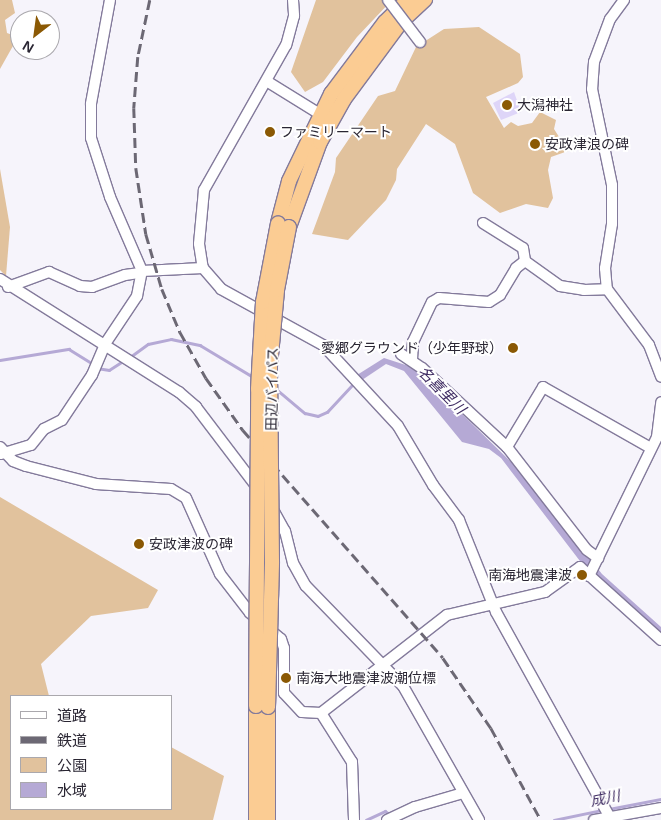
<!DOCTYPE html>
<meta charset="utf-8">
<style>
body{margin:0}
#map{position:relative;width:661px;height:820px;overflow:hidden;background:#f6f4fb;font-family:Helvetica,"Noto Sans JP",sans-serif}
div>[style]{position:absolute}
.green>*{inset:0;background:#e1c29d}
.water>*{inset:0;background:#b5a9d5}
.stream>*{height:2.5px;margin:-1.25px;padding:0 1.25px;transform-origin:1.25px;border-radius:1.25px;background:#b5a9d5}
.building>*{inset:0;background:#ded5f8}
.roads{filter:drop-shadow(1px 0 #837a9b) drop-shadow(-1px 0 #837a9b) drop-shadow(0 1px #837a9b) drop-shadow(0 -1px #837a9b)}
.minor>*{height:10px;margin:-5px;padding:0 5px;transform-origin:5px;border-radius:5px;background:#fff}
.highway>*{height:14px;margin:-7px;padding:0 7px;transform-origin:7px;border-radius:7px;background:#fbcc93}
.rail>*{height:2.5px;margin-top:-1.25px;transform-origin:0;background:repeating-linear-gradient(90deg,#6c6874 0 10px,transparent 0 15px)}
.bridges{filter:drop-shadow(1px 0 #837a9b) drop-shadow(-1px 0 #837a9b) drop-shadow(0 1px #837a9b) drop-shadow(0 -1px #837a9b)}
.minor-bridge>*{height:10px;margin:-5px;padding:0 5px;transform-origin:5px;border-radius:5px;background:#fff}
.highway-bridge>*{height:14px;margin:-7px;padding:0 7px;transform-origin:7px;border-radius:7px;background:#fbcc93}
.dots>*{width:14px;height:14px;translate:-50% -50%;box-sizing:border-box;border:2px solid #fff;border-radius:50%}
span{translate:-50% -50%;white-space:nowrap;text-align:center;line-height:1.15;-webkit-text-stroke:4px #fff;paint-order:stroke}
.poi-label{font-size:14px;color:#2a2633}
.left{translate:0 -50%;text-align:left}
.right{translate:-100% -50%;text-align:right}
.street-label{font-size:14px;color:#2a2633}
.water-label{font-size:15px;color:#3f2c62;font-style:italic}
.legend{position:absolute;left:10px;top:695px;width:162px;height:115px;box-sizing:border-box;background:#fff;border:1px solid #aaa8ad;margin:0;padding:6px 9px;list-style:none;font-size:15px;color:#2a2633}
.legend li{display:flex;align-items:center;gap:10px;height:25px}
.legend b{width:25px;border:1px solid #aaa8ad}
.north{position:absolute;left:10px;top:10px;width:50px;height:50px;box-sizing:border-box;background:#fff;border:1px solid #aaa8ad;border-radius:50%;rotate:210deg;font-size:14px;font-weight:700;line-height:20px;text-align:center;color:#2a2633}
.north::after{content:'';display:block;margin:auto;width:18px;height:22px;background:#8b5904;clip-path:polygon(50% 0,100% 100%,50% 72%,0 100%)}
</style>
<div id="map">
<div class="green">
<i style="clip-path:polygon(0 0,12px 0,15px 13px,5px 20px,7px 33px,18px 37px,0 69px)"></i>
<i style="clip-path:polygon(316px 0,392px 0,357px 37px,323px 82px,305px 92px,291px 72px)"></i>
<i style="clip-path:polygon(479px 27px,520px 54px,523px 77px,518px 83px,486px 97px,504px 128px,511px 122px,518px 126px,532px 123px,540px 112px,556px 120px,554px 129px,568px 151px,551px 157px,548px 170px,553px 198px,548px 208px,526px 204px,500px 213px,473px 193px,455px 144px,426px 124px,397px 169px,396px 180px,386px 200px,348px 240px,312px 234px,335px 172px,336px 158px,378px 96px,395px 91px,416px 47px,444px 29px)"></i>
<i style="clip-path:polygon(0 169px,10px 227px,6px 276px,0 270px)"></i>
<i style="clip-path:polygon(0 497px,158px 590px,148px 608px,91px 616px,41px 664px,49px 696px,11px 696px,11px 809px,171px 809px,171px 747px,224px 776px,213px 820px,0 820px)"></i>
</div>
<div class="water">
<i style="clip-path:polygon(384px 358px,415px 368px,512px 463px,602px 574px,661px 627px,661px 637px,583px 565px,501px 458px,489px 449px,462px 442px,404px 371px,386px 364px,362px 380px,357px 375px)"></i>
</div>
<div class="stream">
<i style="left:130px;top:357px;width:22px;rotate:-36deg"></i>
<i style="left:148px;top:344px;width:24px;rotate:-12deg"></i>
<i style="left:171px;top:339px;width:30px;rotate:12deg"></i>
<i style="left:200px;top:345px;width:64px;rotate:31deg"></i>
<i style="left:0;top:360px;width:70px;rotate:-9.1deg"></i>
<i style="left:69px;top:349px;width:28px;rotate:32deg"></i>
<i style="left:97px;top:368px;width:12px;rotate:9deg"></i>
<i style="left:109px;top:370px;width:17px;rotate:-33deg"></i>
<i style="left:275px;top:388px;width:39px;rotate:40deg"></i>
<i style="left:305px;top:413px;width:13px;rotate:13deg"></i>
<i style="left:318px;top:416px;width:10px;rotate:-24deg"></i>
<i style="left:327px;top:412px;width:40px;rotate:-47deg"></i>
<i style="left:609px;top:809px;width:53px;rotate:-10.9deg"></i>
<i style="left:366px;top:820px;width:21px;rotate:-25deg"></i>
<i style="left:385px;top:811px;width:7px;rotate:34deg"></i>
<i style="left:554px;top:820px;width:49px;rotate:-11.8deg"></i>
</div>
<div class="building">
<i style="clip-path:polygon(514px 92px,521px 112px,501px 120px,493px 103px)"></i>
</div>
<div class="roads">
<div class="minor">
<i style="left:110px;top:0;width:106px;rotate:100.4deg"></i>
<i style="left:91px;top:104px;width:34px;rotate:90deg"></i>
<i style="left:91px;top:138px;width:62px;rotate:72.1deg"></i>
<i style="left:110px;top:197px;width:81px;rotate:66.6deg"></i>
<i style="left:293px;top:0;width:16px;rotate:86deg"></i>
<i style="left:294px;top:16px;width:30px;rotate:105deg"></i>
<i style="left:286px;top:45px;width:167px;rotate:119.5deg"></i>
<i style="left:204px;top:190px;width:54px;rotate:95.3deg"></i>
<i style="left:199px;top:244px;width:24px;rotate:81deg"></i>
<i style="left:203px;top:268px;width:28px;rotate:49deg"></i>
<i style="left:221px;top:289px;width:116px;rotate:28.8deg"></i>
<i style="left:323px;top:345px;width:110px;rotate:47.2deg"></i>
<i style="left:398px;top:426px;width:69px;rotate:59.3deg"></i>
<i style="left:433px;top:485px;width:44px;rotate:53.4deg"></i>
<i style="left:459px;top:520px;width:99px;rotate:68.1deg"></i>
<i style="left:496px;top:612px;width:233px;rotate:61deg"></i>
<i style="left:624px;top:0;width:24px;rotate:126deg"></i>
<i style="left:610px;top:19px;width:46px;rotate:110.4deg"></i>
<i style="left:594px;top:62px;width:27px;rotate:94deg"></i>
<i style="left:592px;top:89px;width:98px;rotate:78.2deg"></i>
<i style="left:612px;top:185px;width:39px;rotate:90deg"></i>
<i style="left:612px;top:224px;width:45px;rotate:99deg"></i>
<i style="left:605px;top:268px;width:21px;rotate:85deg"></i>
<i style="left:607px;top:289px;width:70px;rotate:53.1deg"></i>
<i style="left:649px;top:345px;width:34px;rotate:69deg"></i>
<i style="left:268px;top:82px;width:68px;rotate:31.8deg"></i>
<i style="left:483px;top:223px;width:47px;rotate:32deg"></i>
<i style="left:523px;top:248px;width:13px;rotate:81deg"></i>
<i style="left:525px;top:261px;width:43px;rotate:35.5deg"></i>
<i style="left:560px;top:286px;width:24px;rotate:9deg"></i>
<i style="left:584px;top:290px;width:23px;rotate:-2deg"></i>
<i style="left:0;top:279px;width:212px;rotate:32.3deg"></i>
<i style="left:179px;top:392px;width:23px;rotate:41deg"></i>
<i style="left:196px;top:407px;width:104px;rotate:52.8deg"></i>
<i style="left:8px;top:287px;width:44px;rotate:-20.1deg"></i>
<i style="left:49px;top:272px;width:34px;rotate:24deg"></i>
<i style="left:80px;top:286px;width:12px;rotate:5deg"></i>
<i style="left:92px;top:287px;width:35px;rotate:-20deg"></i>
<i style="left:125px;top:275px;width:15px;rotate:-8deg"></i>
<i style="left:401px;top:354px;width:25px;rotate:34deg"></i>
<i style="left:422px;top:368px;width:116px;rotate:42.9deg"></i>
<i style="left:507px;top:447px;width:130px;rotate:52.2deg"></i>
<i style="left:587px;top:550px;width:14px;rotate:36deg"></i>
<i style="left:412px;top:360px;width:18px;rotate:-87deg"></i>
<i style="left:413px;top:342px;width:44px;rotate:-64.6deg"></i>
<i style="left:432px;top:302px;width:8px;rotate:-30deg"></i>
<i style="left:439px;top:298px;width:50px;rotate:4.6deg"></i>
<i style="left:489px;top:302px;width:13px;rotate:-32deg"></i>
<i style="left:500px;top:295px;width:31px;rotate:-59deg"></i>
<i style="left:516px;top:268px;width:11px;rotate:-38deg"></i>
<i style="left:0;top:447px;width:19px;rotate:47deg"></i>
<i style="left:13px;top:461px;width:14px;rotate:21deg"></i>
<i style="left:26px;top:466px;width:72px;rotate:14.4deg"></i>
<i style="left:96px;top:484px;width:75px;rotate:3.8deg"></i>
<i style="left:171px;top:489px;width:17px;rotate:31deg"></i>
<i style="left:186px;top:498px;width:83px;rotate:65.9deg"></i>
<i style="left:220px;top:574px;width:49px;rotate:52.4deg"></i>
<i style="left:250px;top:613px;width:40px;rotate:40deg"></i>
<i style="left:281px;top:639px;width:9px;rotate:72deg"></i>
<i style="left:284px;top:648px;width:45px;rotate:90deg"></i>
<i style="left:284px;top:693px;width:26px;rotate:47deg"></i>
<i style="left:302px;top:712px;width:19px;rotate:3deg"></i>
<i style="left:321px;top:713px;width:160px;rotate:-37.9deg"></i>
<i style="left:447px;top:615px;width:101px;rotate:-13.2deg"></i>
<i style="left:545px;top:592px;width:43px;rotate:-35.5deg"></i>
<i style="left:580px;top:567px;width:109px;rotate:42deg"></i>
<i style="left:507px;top:447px;width:70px;rotate:-59deg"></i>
<i style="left:543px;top:387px;width:124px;rotate:29.5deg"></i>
<i style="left:1px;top:454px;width:31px;rotate:-17deg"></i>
<i style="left:31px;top:445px;width:21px;rotate:-51deg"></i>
<i style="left:44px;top:429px;width:20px;rotate:-27deg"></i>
<i style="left:62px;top:420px;width:54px;rotate:-56.3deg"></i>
<i style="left:92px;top:375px;width:34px;rotate:-67deg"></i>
<i style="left:105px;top:344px;width:58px;rotate:-56.3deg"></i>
<i style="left:137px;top:296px;width:25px;rotate:-79deg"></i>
<i style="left:142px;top:271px;width:61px;rotate:-2.8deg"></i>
<i style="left:272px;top:508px;width:26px;rotate:61deg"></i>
<i style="left:285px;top:531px;width:33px;rotate:76deg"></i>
<i style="left:293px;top:563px;width:26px;rotate:61deg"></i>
<i style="left:306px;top:586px;width:139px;rotate:45.9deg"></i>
<i style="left:403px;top:686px;width:154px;rotate:60.4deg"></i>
<i style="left:589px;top:576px;width:155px;rotate:-63.9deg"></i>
<i style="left:657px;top:437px;width:35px;rotate:-83deg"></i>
<i style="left:321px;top:713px;width:58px;rotate:57.7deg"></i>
<i style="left:352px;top:762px;width:58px;rotate:88deg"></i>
<i style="left:387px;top:820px;width:31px;rotate:-25deg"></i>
<i style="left:415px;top:807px;width:50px;rotate:-16.3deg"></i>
<i style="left:594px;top:820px;width:68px;rotate:-10.2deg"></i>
</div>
<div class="highway">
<i style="left:278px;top:223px;width:43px;rotate:-75.3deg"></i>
<i style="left:289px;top:181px;width:97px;rotate:-64.2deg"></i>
<i style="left:331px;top:94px;width:90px;rotate:-53.1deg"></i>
<i style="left:385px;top:22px;width:32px;rotate:-44deg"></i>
<i style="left:289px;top:227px;width:90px;rotate:-70deg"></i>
<i style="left:320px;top:142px;width:49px;rotate:-60.8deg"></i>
<i style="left:344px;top:99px;width:96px;rotate:-53.5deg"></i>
<i style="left:401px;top:22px;width:33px;rotate:-43deg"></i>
<i style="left:256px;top:820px;width:114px;rotate:-90deg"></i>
<i style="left:268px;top:820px;width:113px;rotate:-90deg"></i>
</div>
</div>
<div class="rail">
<i style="left:150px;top:0;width:58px;rotate:101.9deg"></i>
<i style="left:138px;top:57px;width:51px;rotate:94.5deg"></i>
<i style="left:134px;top:108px;width:60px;rotate:88.1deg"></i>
<i style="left:136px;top:168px;width:67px;rotate:81.4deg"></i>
<i style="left:146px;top:234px;width:57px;rotate:73.8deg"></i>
<i style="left:162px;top:289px;width:47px;rotate:67.3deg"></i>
<i style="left:180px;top:332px;width:53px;rotate:60.5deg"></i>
<i style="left:206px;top:378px;width:64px;rotate:54.6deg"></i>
<i style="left:243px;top:430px;width:303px;rotate:48.7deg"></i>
<i style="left:443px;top:658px;width:85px;rotate:55.6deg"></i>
<i style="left:491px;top:728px;width:105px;rotate:61.5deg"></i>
</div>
<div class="bridges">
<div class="minor-bridge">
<i style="left:388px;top:0;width:53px;rotate:52.7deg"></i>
</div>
<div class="highway-bridge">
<i style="left:256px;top:706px;width:317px;rotate:-89.6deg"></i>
<i style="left:258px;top:389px;width:87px;rotate:-86.7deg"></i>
<i style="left:263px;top:302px;width:80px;rotate:-79.2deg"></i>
<i style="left:268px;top:707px;width:145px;rotate:-88.4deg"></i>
<i style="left:272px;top:562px;width:196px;rotate:-90.6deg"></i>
<i style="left:270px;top:366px;width:76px;rotate:-84.7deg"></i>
<i style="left:277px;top:290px;width:64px;rotate:-79.2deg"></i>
</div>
</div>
<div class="dots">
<i style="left:507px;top:105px;background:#8b5904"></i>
<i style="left:270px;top:132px;background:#8b5904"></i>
<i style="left:535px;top:144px;background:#8b5904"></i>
<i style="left:513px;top:348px;background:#8b5904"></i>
<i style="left:139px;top:544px;background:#8b5904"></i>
<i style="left:582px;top:575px;background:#8b5904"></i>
<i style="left:286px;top:678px;background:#8b5904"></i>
</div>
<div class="poi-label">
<span class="left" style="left:517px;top:105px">大潟神社</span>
<span class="left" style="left:280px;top:132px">ファミリーマート</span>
<span class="left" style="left:545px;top:144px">安政津浪の碑</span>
<span class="right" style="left:503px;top:348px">愛郷グラウンド（少年野球）</span>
<span class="left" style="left:149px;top:544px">安政津波の碑</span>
<span class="right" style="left:572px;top:575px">南海地震津波</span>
<span class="left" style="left:296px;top:678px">南海大地震津波潮位標</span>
</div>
<div class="street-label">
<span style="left:272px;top:389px;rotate:-89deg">田辺バイパス</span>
</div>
<div class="water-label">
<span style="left:442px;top:390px;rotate:45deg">名喜里川</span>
<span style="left:605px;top:798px;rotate:-11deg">成川</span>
</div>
<ul class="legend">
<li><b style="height:6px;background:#fff"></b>道路</li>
<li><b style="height:6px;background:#6c6874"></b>鉄道</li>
<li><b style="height:14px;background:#e1c29d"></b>公園</li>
<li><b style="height:14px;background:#b5a9d5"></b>水域</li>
</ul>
<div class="north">N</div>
</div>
